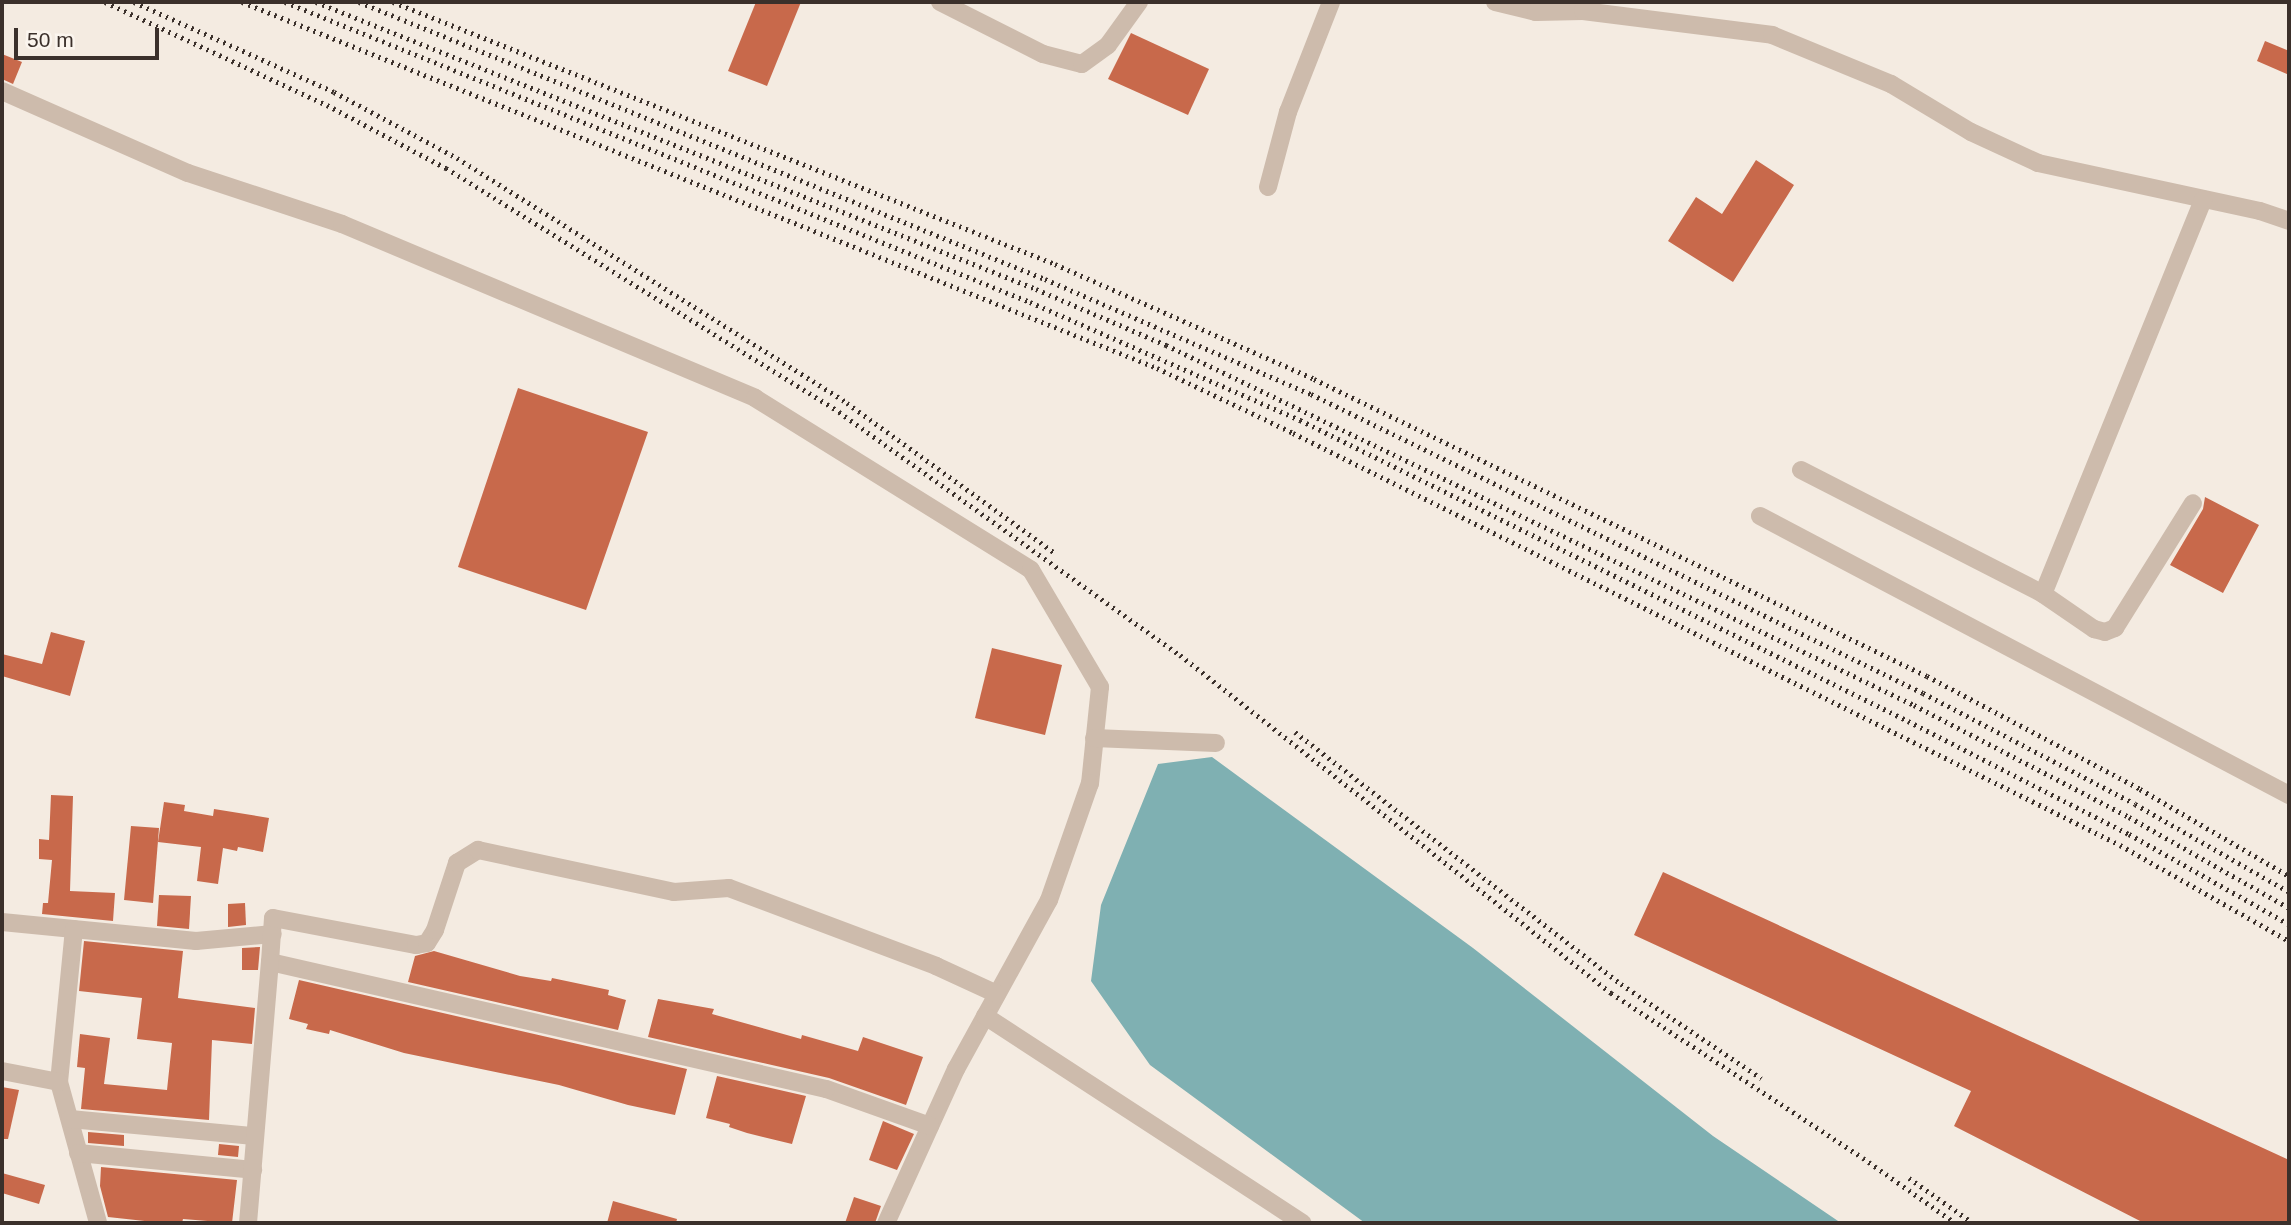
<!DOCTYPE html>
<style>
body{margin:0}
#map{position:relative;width:2291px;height:1225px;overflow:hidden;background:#f4ebe1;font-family:Arial,sans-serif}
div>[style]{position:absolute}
.water>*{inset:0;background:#7fb0b2}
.building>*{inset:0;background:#c8694b}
.minor>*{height:18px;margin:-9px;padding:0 9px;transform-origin:9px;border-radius:9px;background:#cdbbac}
.rail>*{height:5px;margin-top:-2.5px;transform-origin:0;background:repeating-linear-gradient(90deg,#3b302b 0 2px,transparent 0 7px)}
span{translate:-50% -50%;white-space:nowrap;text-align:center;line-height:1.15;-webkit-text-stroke:5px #fbf5ee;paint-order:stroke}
.frame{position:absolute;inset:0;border:4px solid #3b302b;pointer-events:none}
.scale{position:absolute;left:14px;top:28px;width:145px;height:32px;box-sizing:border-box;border:4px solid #3b302b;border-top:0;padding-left:9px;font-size:21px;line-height:24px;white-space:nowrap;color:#3b302b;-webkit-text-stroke:5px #fbf5ee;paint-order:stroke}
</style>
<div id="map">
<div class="water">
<i style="clip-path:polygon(1212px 757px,1473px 948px,1713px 1136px,1841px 1223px,1365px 1223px,1150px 1065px,1091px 981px,1101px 905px,1158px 764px)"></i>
</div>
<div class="building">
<i style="clip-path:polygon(756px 2px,801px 2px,767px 86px,728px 71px)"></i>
<i style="clip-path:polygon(1131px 33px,1209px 69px,1188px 115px,1108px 79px)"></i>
<i style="clip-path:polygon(2265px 41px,2289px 51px,2289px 75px,2257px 61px)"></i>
<i style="clip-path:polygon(2px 54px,22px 62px,13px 84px,2px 79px)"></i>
<i style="clip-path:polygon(1756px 160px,1794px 185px,1733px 282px,1668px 241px,1696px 197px,1722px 214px)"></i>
<i style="clip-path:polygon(518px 388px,648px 432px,586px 610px,458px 567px)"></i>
<i style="clip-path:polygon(2205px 497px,2259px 525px,2223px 593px,2170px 565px,2203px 509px)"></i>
<i style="clip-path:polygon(51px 632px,85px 641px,70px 696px,2px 676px,2px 654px,42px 664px)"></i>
<i style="clip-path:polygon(992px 648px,1062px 665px,1045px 735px,975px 718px)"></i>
<i style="clip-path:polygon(51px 795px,73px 796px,70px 891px,115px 893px,113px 921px,42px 914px,43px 903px,48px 903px,52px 860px,39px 859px,39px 839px,49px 840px)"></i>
<i style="clip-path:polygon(164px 802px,185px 805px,184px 811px,213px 816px,214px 809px,269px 818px,263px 852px,238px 847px,237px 851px,223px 848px,218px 884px,197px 881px,201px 847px,158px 842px)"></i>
<i style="clip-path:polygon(131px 826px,159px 828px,153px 903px,124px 900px)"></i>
<i style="clip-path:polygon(1663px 872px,2289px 1160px,2289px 1223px,2144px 1223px,1954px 1126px,1971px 1091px,1634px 935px)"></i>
<i style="clip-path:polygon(159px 895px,191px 896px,189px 929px,157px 926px)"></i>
<i style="clip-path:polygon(245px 903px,246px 925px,228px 927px,228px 904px)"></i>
<i style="clip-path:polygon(84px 941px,183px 951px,178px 998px,255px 1008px,252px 1044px,212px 1040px,209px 1120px,81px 1109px,85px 1068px,77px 1067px,80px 1034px,110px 1038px,104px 1084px,167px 1090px,172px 1043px,137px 1039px,142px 998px,79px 991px)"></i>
<i style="clip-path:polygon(260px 947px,258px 970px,242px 970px,242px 948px)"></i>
<i style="clip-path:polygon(434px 951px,520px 976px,551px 981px,552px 978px,609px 990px,608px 995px,626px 1000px,618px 1030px,408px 982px,415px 956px)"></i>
<i style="clip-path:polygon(299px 980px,687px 1069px,675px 1115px,628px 1105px,559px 1085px,404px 1053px,330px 1030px,329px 1034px,306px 1029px,308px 1024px,289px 1019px)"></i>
<i style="clip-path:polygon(658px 999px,714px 1009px,712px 1014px,801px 1039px,802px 1035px,858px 1051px,863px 1037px,923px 1057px,906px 1105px,829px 1078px,648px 1037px)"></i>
<i style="clip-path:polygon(717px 1076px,806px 1096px,792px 1144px,747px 1133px,729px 1127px,730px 1124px,706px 1118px)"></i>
<i style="clip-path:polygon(2px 1087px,19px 1090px,8px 1139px,2px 1139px)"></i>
<i style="clip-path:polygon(883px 1121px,914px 1134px,897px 1170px,869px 1160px)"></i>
<i style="clip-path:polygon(88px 1132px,124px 1135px,124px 1146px,88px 1143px)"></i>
<i style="clip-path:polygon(219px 1144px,239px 1146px,238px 1157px,218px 1155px)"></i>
<i style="clip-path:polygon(101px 1167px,237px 1180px,232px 1223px,183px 1219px,182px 1223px,163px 1223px,108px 1217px,100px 1186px)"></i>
<i style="clip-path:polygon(2px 1173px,45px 1185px,39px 1204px,2px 1193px)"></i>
<i style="clip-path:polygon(854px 1197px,881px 1206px,875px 1223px,845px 1223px)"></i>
<i style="clip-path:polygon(613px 1201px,677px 1219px,676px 1223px,607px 1223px)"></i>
</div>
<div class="minor">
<i style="left:940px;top:2px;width:115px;rotate:26.8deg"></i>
<i style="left:1043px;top:54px;width:40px;rotate:14.4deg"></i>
<i style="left:1082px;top:64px;width:32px;rotate:-36deg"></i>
<i style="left:1108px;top:45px;width:53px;rotate:-54.2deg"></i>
<i style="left:1495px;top:2px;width:42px;rotate:13.7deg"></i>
<i style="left:1536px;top:12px;width:47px;rotate:-1.2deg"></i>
<i style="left:1583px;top:11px;width:191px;rotate:7.2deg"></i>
<i style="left:1772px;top:35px;width:129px;rotate:22.4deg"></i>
<i style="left:1891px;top:84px;width:93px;rotate:31deg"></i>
<i style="left:1971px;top:132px;width:74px;rotate:24.8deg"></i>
<i style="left:2038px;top:163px;width:227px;rotate:12.2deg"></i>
<i style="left:2260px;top:211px;width:31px;rotate:19deg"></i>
<i style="left:2px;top:91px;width:203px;rotate:23.8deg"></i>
<i style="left:188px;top:173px;width:162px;rotate:18.3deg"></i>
<i style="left:342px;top:224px;width:448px;rotate:22.8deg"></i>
<i style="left:755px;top:398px;width:325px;rotate:31.9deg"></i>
<i style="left:1031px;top:570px;width:136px;rotate:59.5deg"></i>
<i style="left:1100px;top:687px;width:97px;rotate:95.9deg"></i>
<i style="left:1090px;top:783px;width:124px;rotate:109.3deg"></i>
<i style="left:1049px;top:900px;width:193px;rotate:118.8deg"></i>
<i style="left:956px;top:1069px;width:169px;rotate:114.4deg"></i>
<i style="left:1268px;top:187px;width:78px;rotate:-75.1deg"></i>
<i style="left:1288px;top:112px;width:118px;rotate:-68.6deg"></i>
<i style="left:1801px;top:470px;width:272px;rotate:27.1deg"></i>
<i style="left:2043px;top:594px;width:62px;rotate:34.5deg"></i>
<i style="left:2094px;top:629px;width:11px;rotate:15deg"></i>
<i style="left:2105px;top:632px;width:11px;rotate:-22deg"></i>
<i style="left:2115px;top:628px;width:147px;rotate:-58deg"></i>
<i style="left:1760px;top:516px;width:598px;rotate:27.81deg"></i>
<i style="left:2043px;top:594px;width:426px;rotate:-67.9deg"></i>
<i style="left:1094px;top:738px;width:122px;rotate:2.3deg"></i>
<i style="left:2px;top:922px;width:195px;rotate:5.6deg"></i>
<i style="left:196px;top:941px;width:77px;rotate:-5.2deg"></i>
<i style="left:74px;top:929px;width:154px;rotate:95.6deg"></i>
<i style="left:59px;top:1082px;width:146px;rotate:74.5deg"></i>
<i style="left:985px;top:1016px;width:379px;rotate:33.1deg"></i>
<i style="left:2px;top:1071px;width:58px;rotate:10.9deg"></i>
<i style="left:70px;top:1119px;width:185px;rotate:5.3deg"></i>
<i style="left:930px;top:1126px;width:110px;rotate:-160.4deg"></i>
<i style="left:826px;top:1089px;width:570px;rotate:-167.13deg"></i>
<i style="left:270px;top:962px;width:44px;rotate:-86.1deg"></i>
<i style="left:273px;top:918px;width:146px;rotate:10.7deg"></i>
<i style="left:416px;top:945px;width:11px;rotate:-10deg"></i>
<i style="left:427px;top:943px;width:15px;rotate:-58deg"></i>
<i style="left:435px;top:930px;width:71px;rotate:-71.8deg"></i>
<i style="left:457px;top:863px;width:25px;rotate:-32deg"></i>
<i style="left:478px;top:850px;width:200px;rotate:12.1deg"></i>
<i style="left:674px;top:892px;width:55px;rotate:-4.2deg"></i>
<i style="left:729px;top:888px;width:221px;rotate:20.6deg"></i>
<i style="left:936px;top:966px;width:67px;rotate:24.7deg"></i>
<i style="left:78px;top:1153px;width:176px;rotate:5.5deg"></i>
<i style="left:248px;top:1223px;width:262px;rotate:-85.2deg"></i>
</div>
<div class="rail">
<i style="left:105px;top:2px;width:245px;rotate:24.9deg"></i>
<i style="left:327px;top:105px;width:135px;rotate:27.9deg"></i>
<i style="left:446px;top:168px;width:463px;rotate:31.8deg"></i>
<i style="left:839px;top:412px;width:419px;rotate:35.5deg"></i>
<i style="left:1180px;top:655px;width:548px;rotate:38.1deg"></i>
<i style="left:1611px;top:993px;width:301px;rotate:33.2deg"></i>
<i style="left:1863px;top:1158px;width:113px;rotate:35.2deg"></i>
<i style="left:134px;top:2px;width:219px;rotate:24.2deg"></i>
<i style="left:334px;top:92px;width:140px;rotate:28.2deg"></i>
<i style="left:457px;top:158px;width:461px;rotate:32.1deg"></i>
<i style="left:847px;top:403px;width:258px;rotate:35.8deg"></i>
<i style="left:242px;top:2px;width:985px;rotate:21.8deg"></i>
<i style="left:1157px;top:368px;width:151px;rotate:25.5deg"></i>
<i style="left:1293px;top:433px;width:924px;rotate:26.48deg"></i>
<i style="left:2120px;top:845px;width:194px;rotate:29.6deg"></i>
<i style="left:285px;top:2px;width:803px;rotate:21.93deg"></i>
<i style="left:1030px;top:302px;width:295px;rotate:23.6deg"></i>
<i style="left:1300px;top:420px;width:678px;rotate:26.34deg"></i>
<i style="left:1908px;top:721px;width:248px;rotate:27.1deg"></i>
<i style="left:2129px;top:834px;width:184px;rotate:29.4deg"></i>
<i style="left:316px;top:2px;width:775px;rotate:21.73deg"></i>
<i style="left:1036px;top:289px;width:142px;rotate:23.3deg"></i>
<i style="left:1166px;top:345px;width:830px;rotate:25.7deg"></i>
<i style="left:1914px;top:705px;width:242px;rotate:27.5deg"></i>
<i style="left:2129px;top:817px;width:184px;rotate:29.6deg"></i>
<i style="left:359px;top:2px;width:740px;rotate:21.99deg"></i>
<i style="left:1045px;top:279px;width:290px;rotate:23.4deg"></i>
<i style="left:1311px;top:394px;width:681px;rotate:26.04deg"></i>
<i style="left:1923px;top:693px;width:239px;rotate:27.6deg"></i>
<i style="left:2135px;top:804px;width:177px;rotate:29.7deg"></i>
<i style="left:393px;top:2px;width:712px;rotate:21.59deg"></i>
<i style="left:1055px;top:264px;width:283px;rotate:23.9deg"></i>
<i style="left:1314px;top:379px;width:681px;rotate:25.85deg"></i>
<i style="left:1927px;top:676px;width:241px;rotate:27.9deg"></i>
<i style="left:2140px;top:789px;width:173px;rotate:30.3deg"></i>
<i style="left:1295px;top:732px;width:412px;rotate:37.7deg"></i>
<i style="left:1621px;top:984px;width:169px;rotate:33.9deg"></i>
<i style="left:1909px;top:1178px;width:78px;rotate:35.1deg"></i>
</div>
<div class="frame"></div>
<div class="scale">50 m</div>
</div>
